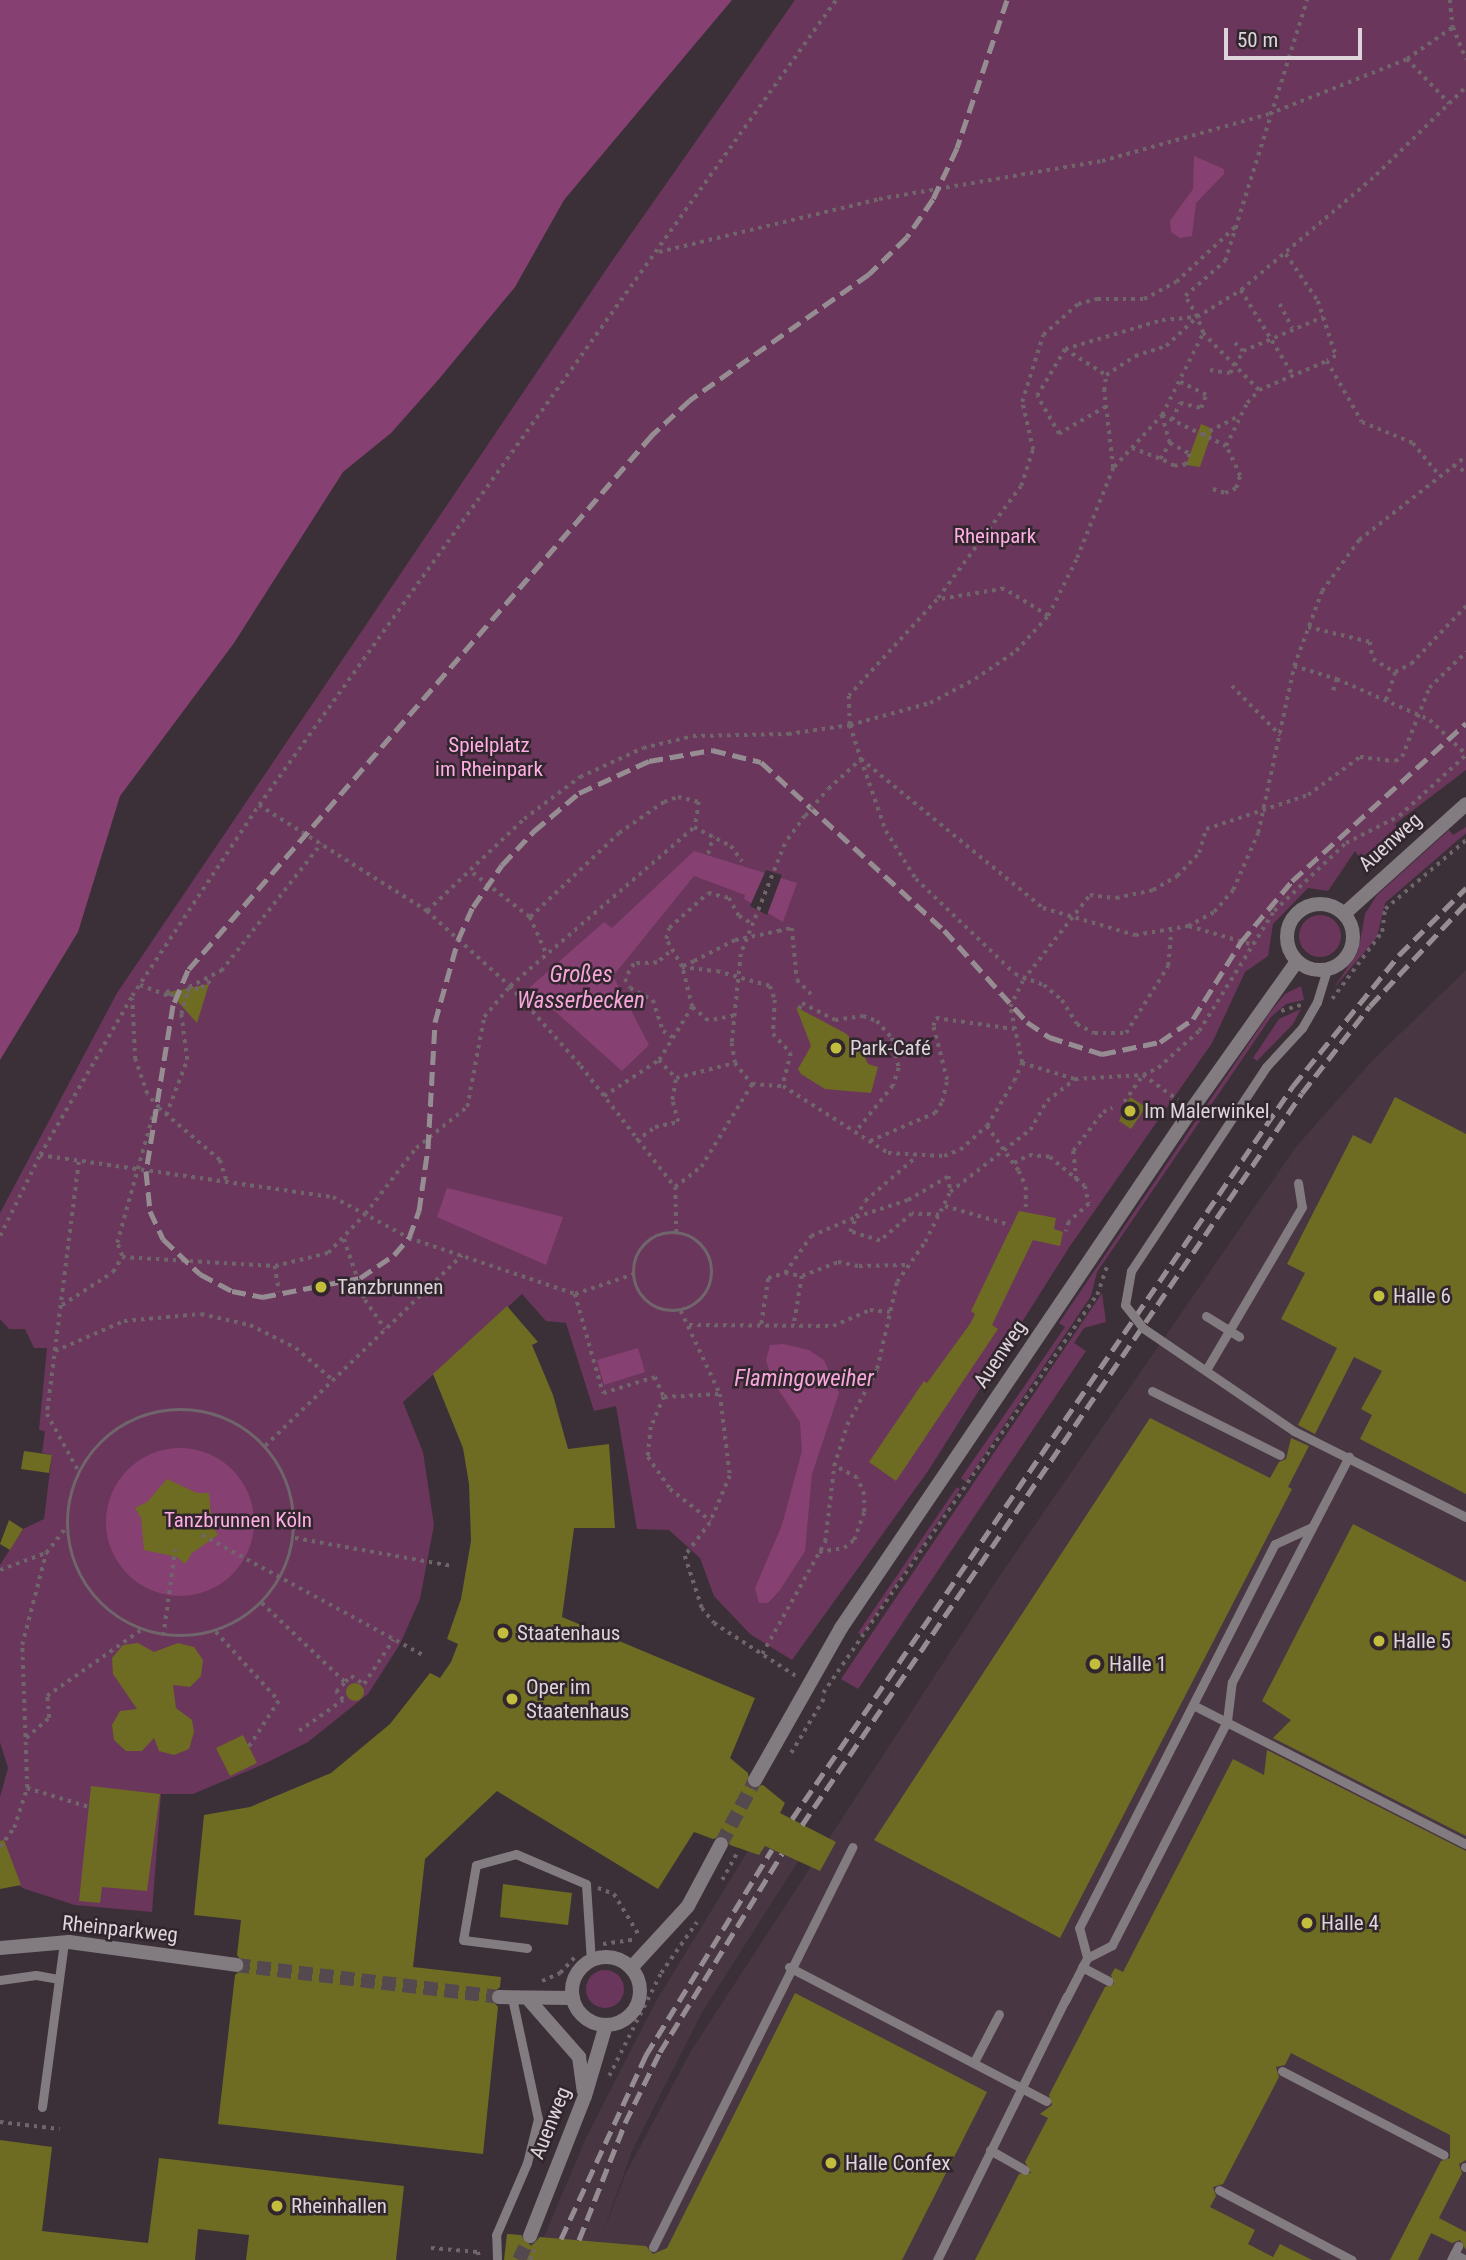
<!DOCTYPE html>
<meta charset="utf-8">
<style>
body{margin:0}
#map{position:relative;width:1466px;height:2260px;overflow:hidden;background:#3b3037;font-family:"Roboto Condensed",sans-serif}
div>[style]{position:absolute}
.built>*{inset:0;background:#483742}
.green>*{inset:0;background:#6b365b}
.round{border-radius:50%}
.water>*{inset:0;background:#864072}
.pier>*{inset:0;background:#3b3037}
.building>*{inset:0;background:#6e6b23}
.minor-tunnel>*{height:14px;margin-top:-7px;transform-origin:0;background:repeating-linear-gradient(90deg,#53494f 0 14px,transparent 0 21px)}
.tertiary-tunnel>*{height:14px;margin-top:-7px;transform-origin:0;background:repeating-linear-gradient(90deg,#53494f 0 14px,transparent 0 21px)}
.path>*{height:3.5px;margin-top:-1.75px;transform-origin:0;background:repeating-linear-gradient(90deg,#6f656b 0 3.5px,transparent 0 8.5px)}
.path>.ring{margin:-1.75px;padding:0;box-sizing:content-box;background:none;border:3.5px solid #6f656b;border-radius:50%}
.service>*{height:9px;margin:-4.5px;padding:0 4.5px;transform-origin:4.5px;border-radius:4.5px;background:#827c80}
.minor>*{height:14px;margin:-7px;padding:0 7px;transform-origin:7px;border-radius:7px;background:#827c80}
.tertiary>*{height:14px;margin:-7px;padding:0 7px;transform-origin:7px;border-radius:7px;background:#827c80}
.tertiary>.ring{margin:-7px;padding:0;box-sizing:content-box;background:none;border:14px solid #827c80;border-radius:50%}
.rail>*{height:5px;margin-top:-2.5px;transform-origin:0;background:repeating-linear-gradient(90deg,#968d93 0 14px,transparent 0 21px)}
.path-bridge>*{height:3.5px;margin-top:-1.75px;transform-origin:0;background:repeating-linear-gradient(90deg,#6f656b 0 3.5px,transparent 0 8.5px)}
.service-bridge>*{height:9px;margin:-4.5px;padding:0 4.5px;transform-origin:4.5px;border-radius:4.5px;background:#827c80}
.dots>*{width:19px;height:19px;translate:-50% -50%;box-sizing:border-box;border:4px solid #31262d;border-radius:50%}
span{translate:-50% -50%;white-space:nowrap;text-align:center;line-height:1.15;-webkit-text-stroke:5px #31262d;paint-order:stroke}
.park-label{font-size:21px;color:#ffaee4}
.street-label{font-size:21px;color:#ddd5da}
.poi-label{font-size:21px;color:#ddd5da}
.left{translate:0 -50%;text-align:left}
.water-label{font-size:23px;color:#f7a6dc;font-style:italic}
.scale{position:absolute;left:1224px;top:28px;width:138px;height:32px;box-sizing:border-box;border:4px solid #ddd5da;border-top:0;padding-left:9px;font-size:21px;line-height:24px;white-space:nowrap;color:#ddd5da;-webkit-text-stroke:5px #31262d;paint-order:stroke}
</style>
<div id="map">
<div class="built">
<i style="clip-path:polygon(1466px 970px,1466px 2260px,504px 2260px,507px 2234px,544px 2237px,586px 2138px,655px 2003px,757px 1836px,802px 1855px,701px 2014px,632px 2151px,600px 2241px,626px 2173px,691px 2051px,999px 1577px,1296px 1147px,1373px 1060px)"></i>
</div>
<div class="green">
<i style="clip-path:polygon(795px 0,1466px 0,1466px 770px,1395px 824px,1400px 835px,1360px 858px,1355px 851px,1328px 891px,1308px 888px,1273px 924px,1268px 956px,1245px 972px,1212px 1043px,1070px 1246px,928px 1471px,792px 1660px,750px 1634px,714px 1596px,700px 1558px,669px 1530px,637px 1529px,616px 1406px,594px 1411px,566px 1323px,546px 1321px,522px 1294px,403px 1402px,423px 1452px,434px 1525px,420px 1599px,400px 1644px,368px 1694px,308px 1742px,264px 1764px,193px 1794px,161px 1794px,152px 1912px,75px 1905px,25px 1889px,0 1875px,0 1797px,8px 1768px,0 1742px,0 1565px,23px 1529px,44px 1519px,52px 1455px,42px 1453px,45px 1431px,39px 1430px,47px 1348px,34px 1348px,25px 1329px,9px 1329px,0 1319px,0 1213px,117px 993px,612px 261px)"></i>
<i style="clip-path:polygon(1466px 827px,1466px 833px,1385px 903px,1377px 937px,1333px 989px,1358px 952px,1365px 914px,1377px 895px,1449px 830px,1453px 835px)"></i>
<i class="round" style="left:1299px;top:915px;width:42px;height:42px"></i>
<i style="clip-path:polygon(1301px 986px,1304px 1000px,1286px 1004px,1271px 1017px,1097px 1272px,1091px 1296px,966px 1482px,961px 1478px,1065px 1327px,1059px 1323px,1210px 1100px,1271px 1011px,1285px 994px)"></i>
<i style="clip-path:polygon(1301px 1009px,1293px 1024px,1257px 1061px,1253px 1058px,1279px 1019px)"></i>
<i style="clip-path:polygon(1102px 1293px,1106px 1322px,1084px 1328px,1074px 1343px,1086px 1351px,858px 1689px,841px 1679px)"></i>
<i style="clip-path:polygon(957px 1487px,960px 1489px,862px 1635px,858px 1633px)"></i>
<i class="round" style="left:586px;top:1970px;width:38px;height:38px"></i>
</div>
<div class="water">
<i style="clip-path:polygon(0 0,732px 0,564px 200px,515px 287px,439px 379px,391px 433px,343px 472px,234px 643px,120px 796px,78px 932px,0 1060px)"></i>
<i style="clip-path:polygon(1194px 156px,1224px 169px,1224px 174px,1196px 203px,1192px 236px,1180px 238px,1171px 232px,1170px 221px,1193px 189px)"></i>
<i style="clip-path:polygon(694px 851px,797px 883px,783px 922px,744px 899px,745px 895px,694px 876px,613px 976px,649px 1045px,622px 1071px,529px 988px,604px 922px,612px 928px)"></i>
<i style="clip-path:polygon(447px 1188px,563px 1217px,546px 1265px,437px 1217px)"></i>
<i style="clip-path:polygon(783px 1344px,809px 1350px,824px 1360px,839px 1393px,812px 1474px,805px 1551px,780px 1590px,768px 1603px,759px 1603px,755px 1588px,782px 1525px,802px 1451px,800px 1422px,772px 1380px,766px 1360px,770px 1345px)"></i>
<i style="clip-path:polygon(638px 1348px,645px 1372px,604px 1385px,597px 1360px)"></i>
<i class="round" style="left:106px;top:1448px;width:148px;height:148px"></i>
</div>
<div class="pier">
<i style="clip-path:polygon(766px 870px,782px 875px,767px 915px,750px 906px)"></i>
</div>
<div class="building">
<i style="clip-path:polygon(1201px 424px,1213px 429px,1200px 467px,1186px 465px)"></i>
<i style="clip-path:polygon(209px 984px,197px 1023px,169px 992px)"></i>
<i style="clip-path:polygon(796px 1007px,845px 1033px,860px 1046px,868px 1064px,878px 1067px,871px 1093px,825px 1089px,801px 1074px,798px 1069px,811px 1046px)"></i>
<i style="clip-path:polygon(1130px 1097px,1146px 1107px,1131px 1129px,1119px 1121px)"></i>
<i style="clip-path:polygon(1395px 1097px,1466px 1134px,1466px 1494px,1360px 1439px,1372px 1415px,1361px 1409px,1382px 1371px,1354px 1357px,1315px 1434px,1298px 1425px,1337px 1348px,1281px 1319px,1305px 1273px,1287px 1264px,1353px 1135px,1371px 1144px)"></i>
<i style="clip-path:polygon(1019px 1211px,1056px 1218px,1054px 1229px,1063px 1232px,1060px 1246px,1033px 1240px,992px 1325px,998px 1329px,896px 1481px,869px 1462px,924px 1381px,927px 1383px,970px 1324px,975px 1314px,971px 1311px)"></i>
<i style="clip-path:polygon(507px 1306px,538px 1342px,532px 1345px,553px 1395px,568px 1449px,609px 1444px,615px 1528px,574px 1528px,562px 1617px,755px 1698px,730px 1758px,748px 1773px,750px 1788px,763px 1785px,785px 1803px,780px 1813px,836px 1842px,820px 1871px,765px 1846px,759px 1855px,730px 1845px,725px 1835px,713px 1839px,694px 1832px,658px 1889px,497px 1791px,425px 1859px,413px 1967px,501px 1977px,500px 1987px,489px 1996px,498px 2007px,483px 2154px,218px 2124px,235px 1975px,246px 1966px,237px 1955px,241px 1920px,194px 1915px,204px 1815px,250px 1807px,331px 1773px,390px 1724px,430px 1673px,440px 1678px,451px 1662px,458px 1644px,447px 1639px,461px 1599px,471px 1541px,469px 1484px,463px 1448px,433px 1374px)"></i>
<i style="clip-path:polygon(1150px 1418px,1270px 1478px,1279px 1462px,1286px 1459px,1291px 1438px,1309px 1446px,1288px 1487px,1292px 1489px,1060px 1938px,874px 1840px)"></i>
<i style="clip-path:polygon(24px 1451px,52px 1455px,49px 1473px,21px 1469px)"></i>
<i style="clip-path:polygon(167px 1479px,197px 1493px,209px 1493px,212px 1525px,218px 1535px,192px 1553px,185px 1564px,177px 1557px,144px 1550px,141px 1518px,135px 1508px,147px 1502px)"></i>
<i style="clip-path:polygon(9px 1520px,23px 1529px,10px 1550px,0 1544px)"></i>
<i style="clip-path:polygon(1353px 1524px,1466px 1582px,1466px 1836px,1273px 1738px,1291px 1720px,1262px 1701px)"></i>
<i style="clip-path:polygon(138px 1643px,154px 1652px,178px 1643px,194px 1647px,203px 1660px,201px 1676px,190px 1687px,173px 1685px,176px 1708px,192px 1720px,194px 1732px,189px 1749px,174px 1755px,159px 1751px,154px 1738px,142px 1751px,126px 1751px,114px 1740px,112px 1725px,120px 1711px,137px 1709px,113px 1674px,112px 1658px,123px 1645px)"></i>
<i class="round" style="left:346px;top:1683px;width:18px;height:18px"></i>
<i style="clip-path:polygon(243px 1735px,257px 1763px,230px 1776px,216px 1748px)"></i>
<i style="clip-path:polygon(1267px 1750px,1466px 1851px,1466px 2160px,1459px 2164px,1462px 2173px,1439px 2218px,1466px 2232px,1466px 2250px,1460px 2240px,1452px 2243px,1431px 2233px,1418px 2260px,1390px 2260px,1441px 2161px,1450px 2158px,1450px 2135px,1291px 2053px,1285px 2065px,1276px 2067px,1279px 2077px,1223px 2184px,1213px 2187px,1216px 2196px,1210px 2207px,1255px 2230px,1248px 2244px,1273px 2257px,1280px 2244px,1312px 2260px,975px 2260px,1019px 2174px,1031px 2173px,1025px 2162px,1048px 2118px,1040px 2114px,1052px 2105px,1049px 2095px,1105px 1987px,1114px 1984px,1111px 1975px,1115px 1968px,1123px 1972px,1233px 1759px,1264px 1775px)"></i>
<i style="clip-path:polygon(91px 1786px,160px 1794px,147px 1891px,102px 1887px,100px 1903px,79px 1901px)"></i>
<i style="clip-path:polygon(4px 1840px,21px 1885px,0 1889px,0 1841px)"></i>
<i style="clip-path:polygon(503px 1884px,572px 1893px,568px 1925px,500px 1917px)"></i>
<i style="clip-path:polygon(795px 1993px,987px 2092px,902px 2260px,504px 2260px,507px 2234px,521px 2235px,531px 2246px,540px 2237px,646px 2246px,653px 2254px,667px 2248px)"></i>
<i style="clip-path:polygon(0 2140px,52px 2147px,42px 2231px,148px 2243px,159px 2158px,404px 2186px,396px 2260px,246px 2260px,249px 2235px,198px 2229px,195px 2260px,0 2260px)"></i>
</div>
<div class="minor-tunnel">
<i style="left:236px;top:1965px;width:265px;rotate:6.9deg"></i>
</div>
<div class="tertiary-tunnel">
<i style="left:721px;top:1844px;width:72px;rotate:-62deg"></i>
<i style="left:519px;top:2260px;width:26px;rotate:-65deg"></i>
</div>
<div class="path">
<i style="left:1450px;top:0;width:27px;rotate:84deg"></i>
<i style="left:1453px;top:27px;width:35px;rotate:68deg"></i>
<i style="left:1407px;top:59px;width:61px;rotate:46.3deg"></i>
<i style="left:659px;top:252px;width:226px;rotate:-13.5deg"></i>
<i style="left:879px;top:199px;width:226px;rotate:-9.7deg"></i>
<i style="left:1102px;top:161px;width:173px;rotate:-15.7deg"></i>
<i style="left:1269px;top:114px;width:149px;rotate:-21.7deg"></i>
<i style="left:1407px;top:59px;width:56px;rotate:-34.8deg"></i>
<i style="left:1286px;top:254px;width:57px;rotate:55.8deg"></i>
<i style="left:1318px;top:301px;width:58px;rotate:71.9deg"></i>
<i style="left:1336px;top:356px;width:10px;rotate:151deg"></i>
<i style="left:1241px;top:290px;width:100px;rotate:58.5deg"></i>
<i style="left:1280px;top:304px;width:27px;rotate:63deg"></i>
<i style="left:1203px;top:333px;width:80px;rotate:45.5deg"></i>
<i style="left:1235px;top:343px;width:11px;rotate:45deg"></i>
<i style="left:1065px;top:349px;width:49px;rotate:32.4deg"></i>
<i style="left:1210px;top:370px;width:20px;rotate:9deg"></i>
<i style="left:1230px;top:373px;width:26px;rotate:-59deg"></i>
<i style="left:1243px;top:351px;width:87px;rotate:-23deg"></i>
<i style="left:1106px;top:407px;width:54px;rotate:150.1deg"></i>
<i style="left:1059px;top:434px;width:44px;rotate:-120.1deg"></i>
<i style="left:1037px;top:396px;width:55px;rotate:-59.2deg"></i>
<i style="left:1065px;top:349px;width:101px;rotate:-16.6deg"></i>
<i style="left:1162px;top:320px;width:35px;rotate:-5deg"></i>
<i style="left:1197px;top:317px;width:24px;rotate:-120deg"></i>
<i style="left:1185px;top:296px;width:53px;rotate:-41.2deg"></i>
<i style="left:1225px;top:261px;width:274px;rotate:-72.6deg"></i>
<i style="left:1162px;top:415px;width:29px;rotate:74deg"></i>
<i style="left:1170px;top:443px;width:23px;rotate:29deg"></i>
<i style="left:1190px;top:454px;width:12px;rotate:110deg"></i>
<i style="left:1186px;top:465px;width:12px;rotate:175deg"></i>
<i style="left:1174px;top:466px;width:16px;rotate:-153deg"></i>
<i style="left:1160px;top:459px;width:19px;rotate:-58deg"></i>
<i style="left:1162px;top:415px;width:71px;rotate:25.8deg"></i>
<i style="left:1172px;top:420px;width:19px;rotate:-65deg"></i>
<i style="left:1180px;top:403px;width:22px;rotate:13deg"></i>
<i style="left:1201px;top:408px;width:14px;rotate:-69deg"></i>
<i style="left:1206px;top:395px;width:34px;rotate:-154deg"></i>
<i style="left:1202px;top:435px;width:42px;rotate:-27.2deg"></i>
<i style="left:1132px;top:448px;width:30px;rotate:21deg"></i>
<i style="left:1453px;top:465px;width:15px;rotate:28deg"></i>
<i style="left:1114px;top:467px;width:71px;rotate:-47.3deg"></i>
<i style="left:1162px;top:415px;width:92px;rotate:-63.4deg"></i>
<i style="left:1203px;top:333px;width:17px;rotate:-111deg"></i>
<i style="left:1213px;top:489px;width:13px;rotate:18deg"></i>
<i style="left:1225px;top:493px;width:12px;rotate:-24deg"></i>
<i style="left:1236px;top:488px;width:13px;rotate:-72deg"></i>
<i style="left:1240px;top:476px;width:33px;rotate:-115deg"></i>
<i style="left:1226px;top:446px;width:48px;rotate:-64deg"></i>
<i style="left:1247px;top:403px;width:18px;rotate:-47deg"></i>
<i style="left:1259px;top:390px;width:74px;rotate:-23.1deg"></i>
<i style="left:1327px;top:361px;width:70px;rotate:60.2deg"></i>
<i style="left:1362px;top:422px;width:55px;rotate:22.4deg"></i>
<i style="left:1413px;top:443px;width:41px;rotate:50.9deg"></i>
<i style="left:938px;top:598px;width:139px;rotate:-53.5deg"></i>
<i style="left:1021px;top:486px;width:38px;rotate:-72deg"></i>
<i style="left:1033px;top:450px;width:49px;rotate:-102.9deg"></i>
<i style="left:1022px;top:402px;width:70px;rotate:-72.6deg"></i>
<i style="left:1043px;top:335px;width:47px;rotate:-41.5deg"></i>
<i style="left:1078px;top:304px;width:20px;rotate:-15deg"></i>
<i style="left:1097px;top:299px;width:47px"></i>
<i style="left:1144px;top:299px;width:36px;rotate:-28deg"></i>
<i style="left:1176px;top:282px;width:81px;rotate:-43deg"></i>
<i style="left:1048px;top:616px;width:52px;rotate:-148.5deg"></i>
<i style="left:1004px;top:589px;width:68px;rotate:170.7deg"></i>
<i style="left:937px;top:600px;width:130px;rotate:132.5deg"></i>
<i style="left:849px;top:696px;width:29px;rotate:88deg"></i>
<i style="left:850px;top:725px;width:36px;rotate:72deg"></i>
<i style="left:861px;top:759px;width:235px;rotate:39.3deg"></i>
<i style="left:1043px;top:908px;width:96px;rotate:16.4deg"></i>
<i style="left:1135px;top:935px;width:54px;rotate:-9.6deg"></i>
<i style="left:1188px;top:926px;width:30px;rotate:-28deg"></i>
<i style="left:1214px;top:912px;width:29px;rotate:-49deg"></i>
<i style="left:1233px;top:890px;width:62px;rotate:-66.3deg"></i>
<i style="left:1258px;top:833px;width:171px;rotate:-77.8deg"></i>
<i style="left:1294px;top:666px;width:80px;rotate:-69.5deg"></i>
<i style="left:1322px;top:591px;width:63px;rotate:-54deg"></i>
<i style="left:1359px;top:540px;width:136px;rotate:-38.1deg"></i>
<i style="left:1308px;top:627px;width:64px;rotate:13.6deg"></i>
<i style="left:1370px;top:642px;width:17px;rotate:80deg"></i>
<i style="left:1373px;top:659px;width:26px;rotate:31deg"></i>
<i style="left:1395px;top:672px;width:18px;rotate:-27deg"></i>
<i style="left:1411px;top:664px;width:80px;rotate:-46.5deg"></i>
<i style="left:1294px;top:666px;width:45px;rotate:16.8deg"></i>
<i style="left:1337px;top:679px;width:14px;rotate:107deg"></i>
<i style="left:1337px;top:679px;width:102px;rotate:23.8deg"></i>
<i style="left:1430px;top:720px;width:50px;rotate:43.4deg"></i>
<i style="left:1232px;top:686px;width:69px;rotate:45.6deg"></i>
<i style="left:1386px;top:700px;width:29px;rotate:-72deg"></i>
<i style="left:828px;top:789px;width:45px;rotate:-42.3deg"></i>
<i style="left:861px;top:759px;width:76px;rotate:70.9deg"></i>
<i style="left:886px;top:831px;width:57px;rotate:58deg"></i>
<i style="left:916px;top:879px;width:137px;rotate:43.8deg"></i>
<i style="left:1015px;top:974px;width:31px;rotate:21deg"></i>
<i style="left:1044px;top:985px;width:23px;rotate:40deg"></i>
<i style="left:1062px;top:1000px;width:28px;rotate:58deg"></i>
<i style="left:1077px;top:1024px;width:19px;rotate:28deg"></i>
<i style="left:1094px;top:1033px;width:32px"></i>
<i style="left:1126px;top:1033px;width:79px;rotate:-57.9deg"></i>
<i style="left:1168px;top:966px;width:35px;rotate:-85deg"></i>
<i style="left:259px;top:805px;width:199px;rotate:32.2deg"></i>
<i style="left:427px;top:911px;width:134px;rotate:-43.5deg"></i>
<i style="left:524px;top:819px;width:70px;rotate:-36.9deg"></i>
<i style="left:580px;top:777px;width:69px;rotate:-24.7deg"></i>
<i style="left:643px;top:748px;width:51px;rotate:-13.5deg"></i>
<i style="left:693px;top:736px;width:95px;rotate:-1.2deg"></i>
<i style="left:788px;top:734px;width:63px;rotate:-8.3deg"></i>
<i style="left:850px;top:725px;width:83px;rotate:-15.4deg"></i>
<i style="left:930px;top:703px;width:51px;rotate:-28.1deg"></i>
<i style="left:975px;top:679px;width:50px;rotate:-34.3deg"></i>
<i style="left:1016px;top:651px;width:47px;rotate:-47.6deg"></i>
<i style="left:1048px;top:616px;width:65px;rotate:-63.4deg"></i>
<i style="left:1077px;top:558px;width:97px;rotate:-68.2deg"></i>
<i style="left:1113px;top:468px;width:78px;rotate:-96.7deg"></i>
<i style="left:1104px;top:391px;width:16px;rotate:-83deg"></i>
<i style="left:1106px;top:375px;width:35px;rotate:-33deg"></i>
<i style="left:1135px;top:356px;width:33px;rotate:-18deg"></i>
<i style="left:1166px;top:346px;width:42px;rotate:-43.1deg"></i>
<i style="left:1197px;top:317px;width:52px;rotate:-31.5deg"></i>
<i style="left:1241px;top:290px;width:177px;rotate:-40.4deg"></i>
<i style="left:1376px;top:175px;width:126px;rotate:-44.4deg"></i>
<i style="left:805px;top:816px;width:34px;rotate:126deg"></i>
<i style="left:785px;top:844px;width:118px;rotate:111.8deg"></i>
<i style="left:741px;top:954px;width:89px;rotate:95.8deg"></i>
<i style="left:732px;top:1043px;width:20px;rotate:81deg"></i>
<i style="left:735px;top:1063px;width:27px;rotate:51deg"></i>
<i style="left:752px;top:1084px;width:31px;rotate:4deg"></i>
<i style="left:783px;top:1086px;width:125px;rotate:32.5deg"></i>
<i style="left:888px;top:1153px;width:56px;rotate:3.1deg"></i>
<i style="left:944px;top:1156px;width:17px;rotate:-21deg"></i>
<i style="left:960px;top:1150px;width:36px;rotate:-42deg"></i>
<i style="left:987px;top:1126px;width:52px;rotate:-59deg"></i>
<i style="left:1014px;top:1081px;width:20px;rotate:-66deg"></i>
<i style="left:1022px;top:1063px;width:57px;rotate:-102.1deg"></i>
<i style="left:1010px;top:1007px;width:30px;rotate:-64deg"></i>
<i style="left:1023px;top:980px;width:108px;rotate:-51.8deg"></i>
<i style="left:1090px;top:895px;width:26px;rotate:7deg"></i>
<i style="left:1116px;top:898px;width:38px;rotate:-12deg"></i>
<i style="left:1153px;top:890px;width:28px;rotate:-30deg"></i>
<i style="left:1177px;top:876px;width:32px;rotate:-46deg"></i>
<i style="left:1199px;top:853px;width:25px;rotate:-74deg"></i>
<i style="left:1206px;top:829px;width:108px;rotate:-18.4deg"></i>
<i style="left:1308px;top:795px;width:64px;rotate:-36.2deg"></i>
<i style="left:1360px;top:757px;width:35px;rotate:7deg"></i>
<i style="left:1395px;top:761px;width:8px;rotate:-30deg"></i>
<i style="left:1402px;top:757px;width:74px;rotate:-68.6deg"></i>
<i style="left:1429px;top:688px;width:52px;rotate:-44.2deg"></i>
<i style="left:708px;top:854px;width:18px;rotate:-74deg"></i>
<i style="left:473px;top:873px;width:72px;rotate:37.7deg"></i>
<i style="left:530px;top:917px;width:42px;rotate:65.9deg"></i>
<i style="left:427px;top:911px;width:112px;rotate:42.1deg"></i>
<i style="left:510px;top:986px;width:107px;rotate:48.4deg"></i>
<i style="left:581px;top:1066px;width:153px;rotate:52.2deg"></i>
<i style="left:530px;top:917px;width:122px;rotate:-43.3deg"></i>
<i style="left:619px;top:833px;width:55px;rotate:-34.6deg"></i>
<i style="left:664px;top:802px;width:15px;rotate:-20deg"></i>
<i style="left:678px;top:797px;width:22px;rotate:13deg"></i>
<i style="left:699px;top:802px;width:24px;rotate:99deg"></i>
<i style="left:1189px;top:926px;width:64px;rotate:16.4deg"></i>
<i style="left:778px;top:931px;width:14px;rotate:-12deg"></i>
<i style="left:792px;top:928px;width:52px;rotate:84.5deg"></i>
<i style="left:797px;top:980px;width:20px;rotate:45deg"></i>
<i style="left:669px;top:953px;width:16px;rotate:140deg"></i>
<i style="left:657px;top:963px;width:23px;rotate:178deg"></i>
<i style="left:634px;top:964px;width:17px;rotate:121deg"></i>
<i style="left:625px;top:979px;width:10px;rotate:61deg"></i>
<i style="left:630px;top:988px;width:26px;rotate:28deg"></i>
<i style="left:653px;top:1000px;width:33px;rotate:72deg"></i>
<i style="left:663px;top:1031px;width:13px;rotate:32deg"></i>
<i style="left:683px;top:966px;width:12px;rotate:-24deg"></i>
<i style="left:682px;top:967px;width:35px;rotate:7deg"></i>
<i style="left:717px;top:971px;width:55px;rotate:15.8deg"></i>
<i style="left:770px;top:986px;width:15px;rotate:70deg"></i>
<i style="left:775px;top:1000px;width:34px;rotate:93deg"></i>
<i style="left:773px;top:1034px;width:26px;rotate:47deg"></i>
<i style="left:791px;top:1053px;width:34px;rotate:104deg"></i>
<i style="left:140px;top:985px;width:30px;rotate:21deg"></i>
<i style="left:168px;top:996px;width:6px;rotate:-99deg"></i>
<i style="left:167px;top:990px;width:6px;rotate:59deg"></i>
<i style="left:170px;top:995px;width:32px;rotate:-13deg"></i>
<i style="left:201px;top:988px;width:10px;rotate:-45deg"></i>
<i style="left:208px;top:981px;width:5px;rotate:53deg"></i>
<i style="left:1332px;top:999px;width:84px;rotate:-53.3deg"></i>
<i style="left:1382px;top:932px;width:23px;rotate:-83deg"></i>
<i style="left:1385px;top:909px;width:106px;rotate:-40.4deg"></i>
<i style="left:799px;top:1009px;width:7px;rotate:-63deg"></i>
<i style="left:802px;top:1003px;width:37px;rotate:27deg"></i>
<i style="left:835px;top:1020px;width:28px;rotate:-8deg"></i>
<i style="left:863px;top:1016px;width:15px;rotate:20deg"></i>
<i style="left:877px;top:1021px;width:23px;rotate:49deg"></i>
<i style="left:892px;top:1038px;width:31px;rotate:77deg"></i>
<i style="left:899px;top:1068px;width:19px;rotate:108deg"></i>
<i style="left:893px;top:1086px;width:59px;rotate:128.8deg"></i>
<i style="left:1281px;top:1011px;width:21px;rotate:-17deg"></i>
<i style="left:734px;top:1016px;width:26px;rotate:169deg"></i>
<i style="left:708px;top:1021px;width:21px;rotate:-139deg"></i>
<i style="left:692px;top:1007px;width:41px;rotate:-104deg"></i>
<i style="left:682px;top:967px;width:32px;rotate:-120deg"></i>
<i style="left:666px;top:939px;width:11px;rotate:-75deg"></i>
<i style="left:669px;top:928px;width:52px;rotate:-41.9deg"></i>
<i style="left:708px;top:893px;width:22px;rotate:13deg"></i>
<i style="left:729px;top:898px;width:21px;rotate:61deg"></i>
<i style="left:739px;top:916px;width:16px;rotate:30deg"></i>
<i style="left:659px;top:1060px;width:62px;rotate:-58.1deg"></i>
<i style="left:1022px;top:1063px;width:55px;rotate:16.8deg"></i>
<i style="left:1075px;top:1079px;width:68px;rotate:-3.4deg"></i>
<i style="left:1143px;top:1075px;width:17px;rotate:-25deg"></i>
<i style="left:1158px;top:1068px;width:55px;rotate:-42.1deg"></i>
<i style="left:1199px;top:1031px;width:142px;rotate:-58deg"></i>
<i style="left:1274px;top:911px;width:99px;rotate:-43.4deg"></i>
<i style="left:1346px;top:843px;width:59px;rotate:-27deg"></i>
<i style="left:1399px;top:816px;width:91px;rotate:-42.3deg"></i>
<i style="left:604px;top:1096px;width:66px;rotate:-33.2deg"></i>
<i style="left:659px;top:1060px;width:25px;rotate:47deg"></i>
<i style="left:676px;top:1078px;width:61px;rotate:-14.3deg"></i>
<i style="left:1124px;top:1102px;width:33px;rotate:-55deg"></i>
<i style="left:1143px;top:1075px;width:43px;rotate:35.5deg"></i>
<i style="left:159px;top:1108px;width:80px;rotate:40.4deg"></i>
<i style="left:220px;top:1160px;width:22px;rotate:72deg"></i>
<i style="left:166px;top:1115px;width:59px;rotate:-69.1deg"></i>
<i style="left:187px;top:1060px;width:46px;rotate:-97.4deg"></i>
<i style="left:181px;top:1014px;width:28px;rotate:-73deg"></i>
<i style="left:189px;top:987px;width:36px;rotate:-27deg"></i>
<i style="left:221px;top:971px;width:162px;rotate:-51.8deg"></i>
<i style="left:987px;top:1126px;width:55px;rotate:54.6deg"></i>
<i style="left:1019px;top:1171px;width:17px;rotate:66deg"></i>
<i style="left:1026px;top:1187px;width:23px;rotate:90deg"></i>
<i style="left:636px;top:1141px;width:24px;rotate:-36deg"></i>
<i style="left:655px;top:1127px;width:24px;rotate:-12deg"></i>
<i style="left:678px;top:1122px;width:23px;rotate:-105deg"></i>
<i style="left:672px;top:1100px;width:22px;rotate:-80deg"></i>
<i style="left:870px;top:1141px;width:71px;rotate:-23.3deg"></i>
<i style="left:935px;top:1113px;width:13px;rotate:-58deg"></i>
<i style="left:942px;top:1102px;width:23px;rotate:-77deg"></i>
<i style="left:947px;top:1080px;width:56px;rotate:-104.5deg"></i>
<i style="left:933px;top:1026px;width:9px;rotate:-69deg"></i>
<i style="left:936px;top:1018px;width:79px;rotate:8deg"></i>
<i style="left:40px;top:1155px;width:296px;rotate:8.2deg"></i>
<i style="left:333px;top:1197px;width:86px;rotate:28.3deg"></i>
<i style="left:409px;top:1238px;width:175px;rotate:18.6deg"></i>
<i style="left:575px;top:1294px;width:62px;rotate:-18.7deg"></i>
<i style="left:79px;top:1162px;width:254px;rotate:97.2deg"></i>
<i style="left:47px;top:1414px;width:66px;rotate:61.1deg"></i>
<i style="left:1014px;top:1163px;width:17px;rotate:-28deg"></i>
<i style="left:1029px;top:1155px;width:21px;rotate:5deg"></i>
<i style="left:1050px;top:1157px;width:45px;rotate:39.6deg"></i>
<i style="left:1085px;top:1186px;width:18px;rotate:77deg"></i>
<i style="left:1089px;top:1204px;width:27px;rotate:138deg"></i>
<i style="left:1069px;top:1222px;width:10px;rotate:107deg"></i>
<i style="left:1076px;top:1180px;width:29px;rotate:-96deg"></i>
<i style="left:1073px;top:1151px;width:49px;rotate:-52.4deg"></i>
<i style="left:1103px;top:1112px;width:10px;rotate:-24deg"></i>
<i style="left:945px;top:1206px;width:68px;rotate:16.3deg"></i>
<i style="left:939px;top:1215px;width:27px;rotate:-178deg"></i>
<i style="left:912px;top:1214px;width:42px;rotate:139.8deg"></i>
<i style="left:880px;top:1241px;width:31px;rotate:-163deg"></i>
<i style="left:850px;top:1232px;width:16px;rotate:-68deg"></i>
<i style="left:856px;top:1217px;width:55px;rotate:-18.1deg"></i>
<i style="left:908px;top:1200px;width:48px;rotate:-30.3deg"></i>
<i style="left:949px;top:1176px;width:16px;rotate:86deg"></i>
<i style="left:676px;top:1233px;width:46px;rotate:-91.2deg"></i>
<i style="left:675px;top:1187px;width:33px;rotate:-38deg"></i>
<i style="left:701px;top:1167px;width:97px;rotate:-58.4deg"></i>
<i class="ring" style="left:634px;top:1233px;width:74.5px;height:74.5px"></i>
<i style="left:0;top:1236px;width:90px;rotate:-63.7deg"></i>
<i style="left:40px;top:1155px;width:184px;rotate:-59.9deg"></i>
<i style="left:132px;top:996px;width:229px;rotate:-56.4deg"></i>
<i style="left:259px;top:805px;width:990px;rotate:-54.37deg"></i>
<i style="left:344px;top:1239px;width:65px;rotate:71deg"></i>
<i style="left:365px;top:1300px;width:35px;rotate:55deg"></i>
<i style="left:122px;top:1256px;width:14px;rotate:-111deg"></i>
<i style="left:117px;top:1243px;width:134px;rotate:-74.4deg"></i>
<i style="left:153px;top:1114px;width:8px;rotate:-45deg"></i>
<i style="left:159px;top:1108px;width:18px;rotate:-131deg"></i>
<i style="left:147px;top:1094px;width:36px;rotate:-109deg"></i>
<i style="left:135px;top:1060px;width:61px;rotate:-92.8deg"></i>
<i style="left:122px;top:1257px;width:153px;rotate:3.4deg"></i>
<i style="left:275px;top:1266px;width:55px;rotate:-13.8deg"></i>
<i style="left:328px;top:1253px;width:54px;rotate:-46.5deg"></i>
<i style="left:365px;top:1214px;width:83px;rotate:-52.3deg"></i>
<i style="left:416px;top:1148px;width:65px;rotate:-38.8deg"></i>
<i style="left:467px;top:1107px;width:92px;rotate:-79.3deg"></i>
<i style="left:484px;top:1017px;width:40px;rotate:-50deg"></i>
<i style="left:510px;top:986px;width:243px;rotate:-40.8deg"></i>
<i style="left:694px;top:827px;width:42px;rotate:27.2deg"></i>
<i style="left:731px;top:846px;width:19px;rotate:54deg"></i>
<i style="left:275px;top:1266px;width:26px;rotate:81deg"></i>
<i style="left:785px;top:1273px;width:17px;rotate:10deg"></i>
<i style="left:802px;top:1276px;width:50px;rotate:99.3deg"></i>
<i style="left:802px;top:1276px;width:39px;rotate:-21deg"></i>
<i style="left:838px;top:1262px;width:21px;rotate:11deg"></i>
<i style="left:859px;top:1266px;width:47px;rotate:-1.2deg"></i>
<i style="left:575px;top:1294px;width:103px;rotate:74.2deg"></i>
<i style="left:603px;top:1393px;width:54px;rotate:-17.1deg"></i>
<i style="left:655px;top:1377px;width:22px;rotate:66deg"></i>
<i style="left:664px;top:1397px;width:56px;rotate:-3.1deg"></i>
<i style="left:62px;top:1305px;width:61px;rotate:-32.9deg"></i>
<i style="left:113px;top:1272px;width:17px;rotate:-59deg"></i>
<i style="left:681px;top:1311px;width:92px;rotate:64.8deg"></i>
<i style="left:720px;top:1394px;width:83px;rotate:83deg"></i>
<i style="left:730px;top:1476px;width:51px;rotate:113.1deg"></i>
<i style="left:710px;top:1523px;width:41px;rotate:127.1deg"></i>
<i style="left:685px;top:1556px;width:55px;rotate:71.9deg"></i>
<i style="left:702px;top:1608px;width:19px;rotate:51deg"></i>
<i style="left:714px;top:1623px;width:98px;rotate:32.9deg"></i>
<i style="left:761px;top:1324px;width:47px;rotate:-81.3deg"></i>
<i style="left:768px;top:1278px;width:18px;rotate:-16deg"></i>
<i style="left:785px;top:1273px;width:45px;rotate:-54.9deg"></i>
<i style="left:811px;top:1236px;width:49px;rotate:-22.9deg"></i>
<i style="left:856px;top:1217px;width:18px;rotate:-61deg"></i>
<i style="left:865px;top:1201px;width:67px;rotate:-40.8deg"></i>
<i style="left:689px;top:1325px;width:144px;rotate:0.4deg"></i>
<i style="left:833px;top:1326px;width:40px;rotate:-23.4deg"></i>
<i style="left:870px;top:1310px;width:20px;rotate:6deg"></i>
<i style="left:55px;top:1351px;width:75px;rotate:-23.5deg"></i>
<i style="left:124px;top:1321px;width:77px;rotate:-5.2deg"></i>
<i style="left:201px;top:1314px;width:50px;rotate:12.7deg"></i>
<i style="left:250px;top:1325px;width:51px;rotate:26.6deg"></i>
<i style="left:296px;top:1348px;width:50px;rotate:41deg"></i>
<i style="left:664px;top:1397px;width:33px;rotate:113deg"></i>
<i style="left:651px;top:1427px;width:30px;rotate:96deg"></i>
<i style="left:648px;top:1457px;width:39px;rotate:55deg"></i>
<i style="left:670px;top:1489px;width:52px;rotate:38deg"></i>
<i class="ring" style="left:68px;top:1410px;width:222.5px;height:222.5px"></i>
<i style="left:265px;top:1446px;width:274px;rotate:-44.1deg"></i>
<i style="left:202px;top:1535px;width:254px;rotate:28.5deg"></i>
<i style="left:295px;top:1538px;width:159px;rotate:10.1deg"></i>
<i style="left:819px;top:1552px;width:25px;rotate:-9deg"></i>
<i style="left:844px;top:1548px;width:13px;rotate:-39deg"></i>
<i style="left:854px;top:1540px;width:30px;rotate:-70deg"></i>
<i style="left:864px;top:1512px;width:17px;rotate:-90deg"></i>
<i style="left:864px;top:1495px;width:18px;rotate:-112deg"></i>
<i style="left:857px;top:1478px;width:26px;rotate:-152deg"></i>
<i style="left:0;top:1570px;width:49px;rotate:-20.3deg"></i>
<i style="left:262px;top:1603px;width:115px;rotate:43.6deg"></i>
<i style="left:345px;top:1682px;width:8px;rotate:-45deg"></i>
<i style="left:351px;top:1676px;width:15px;rotate:32deg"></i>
<i style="left:364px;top:1684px;width:53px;rotate:-56.6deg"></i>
<i style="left:216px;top:1632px;width:93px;rotate:47.6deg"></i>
<i style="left:279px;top:1701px;width:55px;rotate:123.1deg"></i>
<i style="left:163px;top:1636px;width:87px;rotate:-82.1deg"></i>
<i style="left:762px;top:1654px;width:129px;rotate:-60.6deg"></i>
<i style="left:825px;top:1542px;width:77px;rotate:-83.2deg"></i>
<i style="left:834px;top:1466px;width:43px;rotate:-72.4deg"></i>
<i style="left:847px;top:1425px;width:64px;rotate:-61.8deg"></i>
<i style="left:877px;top:1369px;width:89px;rotate:-77.1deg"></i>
<i style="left:897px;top:1282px;width:49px;rotate:-55deg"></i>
<i style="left:925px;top:1242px;width:56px;rotate:-63.4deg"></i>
<i style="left:950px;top:1192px;width:101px;rotate:-37.8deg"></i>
<i style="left:1030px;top:1130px;width:34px;rotate:-60deg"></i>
<i style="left:1047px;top:1101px;width:36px;rotate:-38deg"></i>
<i style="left:823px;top:1693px;width:483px;rotate:-55.5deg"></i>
<i style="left:1097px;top:1295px;width:31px;rotate:-71deg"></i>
<i style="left:299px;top:1731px;width:54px;rotate:-35.2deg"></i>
<i style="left:343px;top:1700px;width:11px;rotate:-131deg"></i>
<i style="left:336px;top:1692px;width:13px;rotate:-48deg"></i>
<i style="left:26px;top:1738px;width:30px;rotate:-41deg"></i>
<i style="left:49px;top:1718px;width:22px;rotate:-95deg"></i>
<i style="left:47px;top:1696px;width:115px;rotate:-35.1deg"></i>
<i style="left:791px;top:1753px;width:68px;rotate:-58.9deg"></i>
<i style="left:27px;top:1788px;width:65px;rotate:17deg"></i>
<i style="left:0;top:1847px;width:24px;rotate:-54deg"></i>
<i style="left:14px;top:1828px;width:42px;rotate:-72deg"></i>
<i style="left:27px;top:1788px;width:143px;rotate:-92deg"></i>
<i style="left:22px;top:1645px;width:95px;rotate:-75.4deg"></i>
<i style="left:46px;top:1553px;width:33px;rotate:-52deg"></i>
<i style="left:722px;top:1880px;width:33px;rotate:-61deg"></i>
<i style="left:598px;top:1888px;width:17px;rotate:21deg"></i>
<i style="left:614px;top:1894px;width:48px;rotate:58.6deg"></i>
<i style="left:603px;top:1944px;width:30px;rotate:-8deg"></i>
<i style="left:542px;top:1981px;width:20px;rotate:-24deg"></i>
<i style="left:560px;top:1973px;width:25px;rotate:-47deg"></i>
<i style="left:609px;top:2076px;width:115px;rotate:-63.2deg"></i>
<i style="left:661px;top:1973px;width:62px;rotate:-54.8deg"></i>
<i style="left:0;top:2122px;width:60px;rotate:6.7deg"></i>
<i style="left:431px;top:2248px;width:47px;rotate:4.9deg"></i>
<i style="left:478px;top:2252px;width:8px;rotate:76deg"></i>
<i style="left:530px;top:2260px;width:11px;rotate:-68deg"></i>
</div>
<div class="service">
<i style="left:1298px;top:1183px;width:24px;rotate:81deg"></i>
<i style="left:1125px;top:1305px;width:35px;rotate:-80deg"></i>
<i style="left:1131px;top:1271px;width:245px;rotate:-56.5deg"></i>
<i style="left:1266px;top:1067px;width:53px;rotate:-47.3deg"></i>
<i style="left:1302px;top:1028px;width:30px;rotate:-60deg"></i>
<i style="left:1317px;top:1002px;width:34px;rotate:-73deg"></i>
<i style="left:1206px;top:1316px;width:39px;rotate:32deg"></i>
<i style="left:1152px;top:1391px;width:143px;rotate:26.6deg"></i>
<i style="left:1193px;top:1705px;width:306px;rotate:27deg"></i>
<i style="left:527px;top:1948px;width:64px;rotate:-172.9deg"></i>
<i style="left:463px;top:1940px;width:76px;rotate:-80.2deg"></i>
<i style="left:476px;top:1865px;width:41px;rotate:-15.4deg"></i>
<i style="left:516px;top:1854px;width:76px;rotate:23.2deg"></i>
<i style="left:586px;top:1884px;width:77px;rotate:86.3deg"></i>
<i style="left:1087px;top:1957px;width:30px;rotate:-105deg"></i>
<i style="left:1079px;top:1928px;width:431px;rotate:-63deg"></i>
<i style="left:1275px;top:1544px;width:41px;rotate:-24.7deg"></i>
<i style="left:789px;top:1967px;width:290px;rotate:27.5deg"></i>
<i style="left:1082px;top:1967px;width:30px;rotate:28deg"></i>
<i style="left:0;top:1980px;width:36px;rotate:-8deg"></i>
<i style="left:36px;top:1975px;width:22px;rotate:10deg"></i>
<i style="left:1065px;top:2001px;width:42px;rotate:-62.8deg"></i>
<i style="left:974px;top:2062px;width:54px;rotate:-62.5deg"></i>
<i style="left:1282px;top:2071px;width:182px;rotate:27.4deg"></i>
<i style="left:42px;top:2107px;width:166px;rotate:-82.4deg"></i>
<i style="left:1465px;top:2167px;width:1px"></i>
<i style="left:1219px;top:2190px;width:150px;rotate:27.8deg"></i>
<i style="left:653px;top:2247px;width:447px;rotate:-63.5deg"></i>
<i style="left:1454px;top:2254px;width:13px;rotate:27deg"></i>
<i style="left:497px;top:2258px;width:23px;rotate:-92deg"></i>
<i style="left:496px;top:2235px;width:78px;rotate:-66.7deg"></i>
<i style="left:527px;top:2163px;width:45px;rotate:-76deg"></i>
<i style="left:538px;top:2119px;width:124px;rotate:-102.1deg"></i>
<i style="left:1451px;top:2260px;width:16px;rotate:-63deg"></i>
</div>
<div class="minor">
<i style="left:0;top:1948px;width:69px;rotate:-5deg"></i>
<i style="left:69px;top:1942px;width:169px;rotate:7.8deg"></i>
<i style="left:499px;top:1997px;width:74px;rotate:0.8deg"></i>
</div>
<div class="tertiary">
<i class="ring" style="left:1287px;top:904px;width:52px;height:52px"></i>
<i style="left:1344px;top:914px;width:164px;rotate:-42deg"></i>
<i style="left:755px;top:1780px;width:175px;rotate:-60.5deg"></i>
<i style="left:841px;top:1628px;width:627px;rotate:-55.93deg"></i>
<i style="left:1192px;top:1109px;width:181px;rotate:-54.6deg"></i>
<i class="ring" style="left:572px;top:1957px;width:54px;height:54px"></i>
<i style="left:631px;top:1968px;width:84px;rotate:-47.4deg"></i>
<i style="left:688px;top:1906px;width:70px;rotate:-62deg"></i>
<i style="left:529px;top:2000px;width:76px;rotate:48.7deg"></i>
<i style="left:579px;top:2057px;width:34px;rotate:82deg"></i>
<i style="left:530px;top:2236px;width:150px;rotate:-68.6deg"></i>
<i style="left:585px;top:2096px;width:74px;rotate:-73.5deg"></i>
</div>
<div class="rail">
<i style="left:1007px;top:0;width:156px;rotate:108.7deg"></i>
<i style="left:957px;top:148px;width:56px;rotate:115.2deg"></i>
<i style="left:933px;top:199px;width:46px;rotate:124.4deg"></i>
<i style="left:907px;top:237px;width:53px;rotate:135.8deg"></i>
<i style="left:869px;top:274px;width:219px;rotate:144.9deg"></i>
<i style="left:690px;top:400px;width:52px;rotate:137.4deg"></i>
<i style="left:652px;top:435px;width:708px;rotate:130.93deg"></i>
<i style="left:188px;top:970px;width:38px;rotate:113deg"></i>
<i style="left:173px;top:1005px;width:168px;rotate:99.2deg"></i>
<i style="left:146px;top:1171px;width:40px;rotate:84.3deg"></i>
<i style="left:150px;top:1211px;width:31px;rotate:65deg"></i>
<i style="left:163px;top:1239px;width:51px;rotate:43.4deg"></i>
<i style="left:200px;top:1274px;width:36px;rotate:28deg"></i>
<i style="left:232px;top:1291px;width:31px;rotate:11deg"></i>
<i style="left:262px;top:1297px;width:100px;rotate:-11deg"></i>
<i style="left:360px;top:1278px;width:41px;rotate:-34.1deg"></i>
<i style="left:394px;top:1255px;width:23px;rotate:-49deg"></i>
<i style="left:409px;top:1238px;width:29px;rotate:-70deg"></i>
<i style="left:419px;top:1211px;width:64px;rotate:-81.9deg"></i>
<i style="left:428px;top:1148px;width:126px;rotate:-86.8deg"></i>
<i style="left:435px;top:1022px;width:85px;rotate:-74.3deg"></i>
<i style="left:458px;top:940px;width:36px;rotate:-66deg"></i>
<i style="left:473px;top:907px;width:51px;rotate:-55.4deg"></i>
<i style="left:502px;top:865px;width:47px;rotate:-46.7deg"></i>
<i style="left:534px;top:831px;width:59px;rotate:-40.2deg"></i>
<i style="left:579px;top:793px;width:77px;rotate:-24.6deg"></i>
<i style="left:649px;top:761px;width:64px;rotate:-9.9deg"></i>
<i style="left:712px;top:750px;width:50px;rotate:13.8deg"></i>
<i style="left:761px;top:762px;width:248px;rotate:42.6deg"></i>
<i style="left:944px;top:930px;width:124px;rotate:47.9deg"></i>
<i style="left:1027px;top:1022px;width:27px;rotate:34deg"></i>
<i style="left:1049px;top:1037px;width:56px;rotate:17.8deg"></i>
<i style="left:1102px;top:1054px;width:59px;rotate:-11.7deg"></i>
<i style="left:1160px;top:1042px;width:40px;rotate:-34.9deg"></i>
<i style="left:1193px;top:1019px;width:91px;rotate:-58.1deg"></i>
<i style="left:1241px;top:942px;width:80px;rotate:-50.1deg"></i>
<i style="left:1292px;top:881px;width:235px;rotate:-42.2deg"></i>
<i style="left:792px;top:1819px;width:888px;rotate:-55.65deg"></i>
<i style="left:1293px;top:1086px;width:169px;rotate:-51deg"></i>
<i style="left:1399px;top:955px;width:95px;rotate:-45deg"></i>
<i style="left:802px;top:1825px;width:886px;rotate:-55.66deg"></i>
<i style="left:1302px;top:1093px;width:110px;rotate:-52deg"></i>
<i style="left:1370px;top:1006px;width:141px;rotate:-47deg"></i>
<i style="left:561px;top:2239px;width:203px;rotate:-65.2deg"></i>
<i style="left:646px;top:2055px;width:241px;rotate:-58.5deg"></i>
<i style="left:579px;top:2240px;width:126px;rotate:-68.5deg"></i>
<i style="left:625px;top:2123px;width:79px;rotate:-63.8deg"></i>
<i style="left:660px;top:2052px;width:233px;rotate:-58.4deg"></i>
</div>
<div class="path-bridge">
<i style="left:805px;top:816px;width:35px;rotate:-50deg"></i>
<i style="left:694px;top:961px;width:46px;rotate:-27.1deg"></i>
<i style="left:735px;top:940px;width:44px;rotate:-11.8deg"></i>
</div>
<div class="service-bridge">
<i style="left:1125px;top:1305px;width:29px;rotate:52deg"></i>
<i style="left:1143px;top:1328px;width:183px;rotate:34.3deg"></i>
<i style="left:1294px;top:1431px;width:192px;rotate:26.6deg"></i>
<i style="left:1206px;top:1370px;width:189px;rotate:-59.5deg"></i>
<i style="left:1082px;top:1968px;width:11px;rotate:-63deg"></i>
<i style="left:1087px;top:1958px;width:28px;rotate:-27deg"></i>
<i style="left:1112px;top:1945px;width:252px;rotate:-62.8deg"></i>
<i style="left:1227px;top:1721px;width:39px;rotate:-83deg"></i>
<i style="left:1232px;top:1682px;width:254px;rotate:-62.6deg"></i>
<i style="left:990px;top:2150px;width:40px;rotate:29.7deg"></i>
<i style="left:937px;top:2260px;width:294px;rotate:-63.8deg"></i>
</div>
<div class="dots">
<i style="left:836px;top:1048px;background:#c3bd3e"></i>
<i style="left:1130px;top:1111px;background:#c3bd3e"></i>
<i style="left:321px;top:1287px;background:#c3bd3e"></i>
<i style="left:1379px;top:1296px;background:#c3bd3e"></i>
<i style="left:503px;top:1633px;background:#c3bd3e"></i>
<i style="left:1379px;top:1641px;background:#c3bd3e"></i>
<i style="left:1095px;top:1664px;background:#c3bd3e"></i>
<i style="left:512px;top:1699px;background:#c3bd3e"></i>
<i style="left:1307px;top:1923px;background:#c3bd3e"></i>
<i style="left:831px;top:2163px;background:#c3bd3e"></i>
<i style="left:277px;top:2206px;background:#c3bd3e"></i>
</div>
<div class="park-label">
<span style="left:995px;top:536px">Rheinpark</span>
<span style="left:489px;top:757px">Spielplatz<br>im Rheinpark</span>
<span style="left:238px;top:1520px">Tanzbrunnen Köln</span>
</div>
<div class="street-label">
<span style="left:1390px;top:842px;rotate:-42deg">Auenweg</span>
<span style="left:1000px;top:1354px;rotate:-56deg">Auenweg</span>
<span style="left:120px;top:1929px;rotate:6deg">Rheinparkweg</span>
<span style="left:550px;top:2123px;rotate:-68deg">Auenweg</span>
</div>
<div class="poi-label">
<span class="left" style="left:850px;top:1048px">Park-Café</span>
<span class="left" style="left:1144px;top:1111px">Im Malerwinkel</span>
<span class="left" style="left:337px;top:1287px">Tanzbrunnen</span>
<span class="left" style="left:1393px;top:1296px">Halle 6</span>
<span class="left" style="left:517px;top:1633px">Staatenhaus</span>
<span class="left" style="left:1393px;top:1641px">Halle 5</span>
<span class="left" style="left:1109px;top:1664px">Halle 1</span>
<span class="left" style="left:526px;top:1699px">Oper im<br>Staatenhaus</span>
<span class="left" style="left:1321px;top:1923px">Halle 4</span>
<span class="left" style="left:845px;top:2163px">Halle Confex</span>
<span class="left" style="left:291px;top:2206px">Rheinhallen</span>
</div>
<div class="water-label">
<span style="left:581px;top:988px">Großes<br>Wasserbecken</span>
<span style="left:804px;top:1379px">Flamingoweiher</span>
</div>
<div class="scale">50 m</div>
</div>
